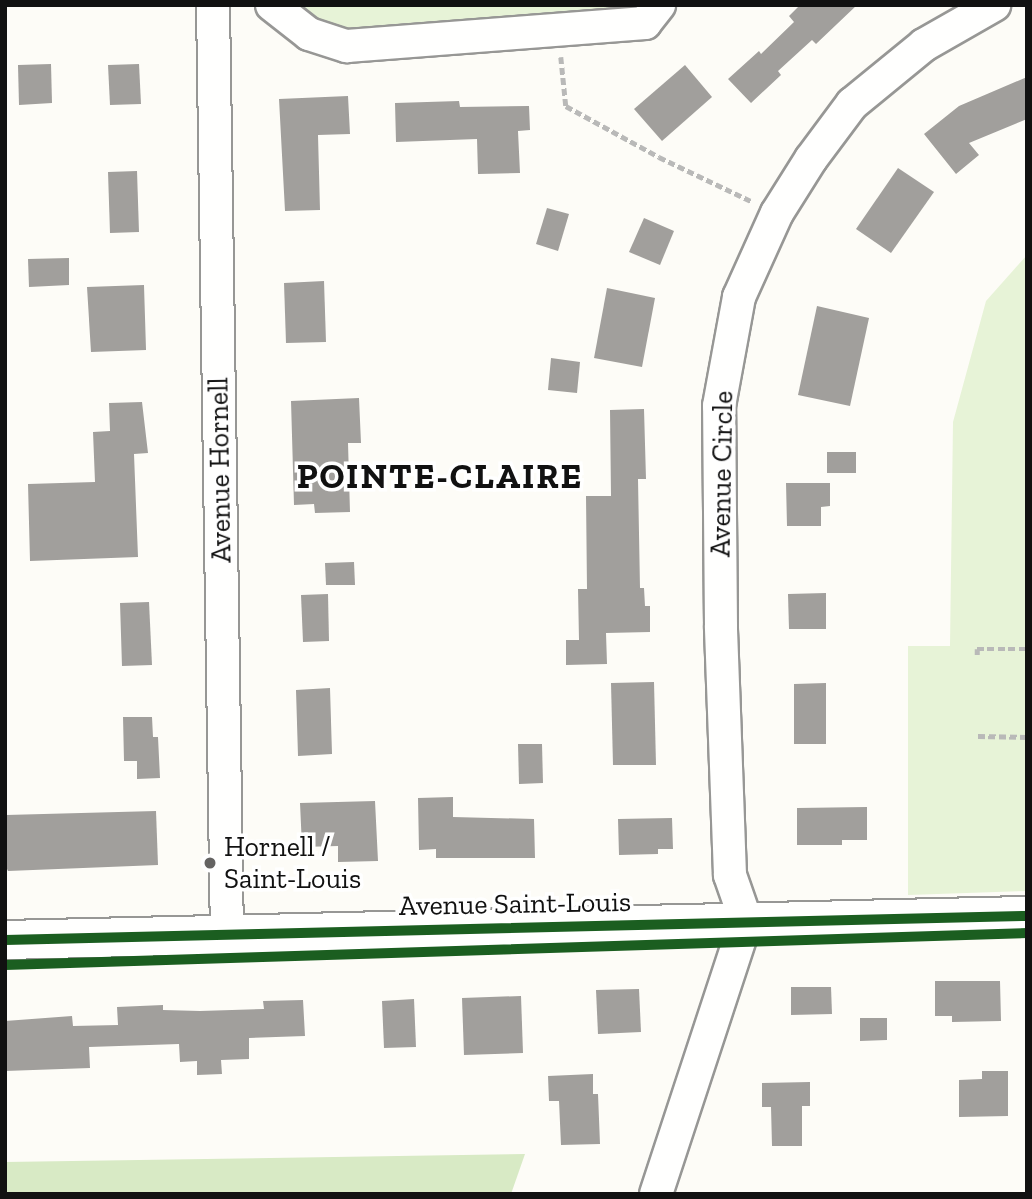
<!DOCTYPE html>
<style>
body{margin:0}
#map{position:relative;width:1032px;height:1199px;overflow:hidden;background:#fdfcf7;font-family:"Zilla Slab",serif}
div>[style]{position:absolute}
.green>*{inset:0;background:#e7f3d7}
.forest>*{inset:0;background:#d8eac5}
.building>*{inset:0;background:#a19f9c}
.path>*{height:4.5px;margin-top:-2.25px;transform-origin:0;background:repeating-linear-gradient(90deg,#b9b9b8 0 7px,transparent 0 10.5px)}
.roads{filter:drop-shadow(2px 0 #979795) drop-shadow(-2px 0 #979795) drop-shadow(0 2px #979795) drop-shadow(0 -2px #979795)}
.minor>*{height:32px;margin:-16px;padding:0 16px;transform-origin:16px;border-radius:16px;background:#fffffe}
.tertiary>*{height:38px;margin:-19px;padding:0 19px;transform-origin:19px;border-radius:19px;background:#fffffe}
.cycleway>*{height:10px;margin:-5px;padding:0 5px;transform-origin:5px;border-radius:5px;background:#1b5e20}
.dots>*{width:19px;height:19px;translate:-50% -50%;box-sizing:border-box;border:4px solid #fff;border-radius:50%}
span{translate:-50% -50%;white-space:nowrap;text-align:center;line-height:1.15;-webkit-text-stroke:7px #fff;paint-order:stroke}
.street-label{font-size:28px;color:#111}
.poi-label{font-size:28px;color:#111}
.left{translate:0 -50%;text-align:left}
.district-label{font-size:35px;color:#111;font-weight:700;letter-spacing:2px}
.frame{position:absolute;inset:0;border:7px solid #111;pointer-events:none}
</style>
<div id="map">
<div class="green">
<i style="clip-path:polygon(272px 5px,659px 5px,347px 46px)"></i>
<i style="clip-path:polygon(1027px 255px,1027px 891px,908px 895px,908px 646px,950px 646px,953px 422px,986px 301px)"></i>
</div>
<div class="forest">
<i style="clip-path:polygon(525px 1154px,511px 1194px,5px 1194px,5px 1162px)"></i>
</div>
<div class="building">
<i style="clip-path:polygon(800px 5px,857px 5px,816px 44px,812px 40px,778px 71px,781px 75px,751px 103px,728px 79px,759px 51px,761px 54px,794px 22px,789px 16px)"></i>
<i style="clip-path:polygon(51px 64px,52px 103px,19px 105px,18px 65px)"></i>
<i style="clip-path:polygon(139px 64px,141px 104px,110px 105px,108px 65px)"></i>
<i style="clip-path:polygon(685px 65px,712px 97px,662px 141px,634px 109px)"></i>
<i style="clip-path:polygon(1027px 77px,1027px 119px,969px 143px,979px 155px,956px 174px,924px 134px,959px 106px)"></i>
<i style="clip-path:polygon(348px 96px,350px 134px,318px 135px,320px 210px,285px 211px,279px 99px)"></i>
<i style="clip-path:polygon(459px 101px,460px 107px,529px 106px,530px 130px,518px 131px,520px 173px,478px 174px,477px 139px,396px 142px,395px 103px)"></i>
<i style="clip-path:polygon(898px 168px,934px 192px,891px 253px,856px 229px)"></i>
<i style="clip-path:polygon(137px 171px,139px 232px,110px 233px,108px 172px)"></i>
<i style="clip-path:polygon(547px 208px,569px 214px,558px 251px,536px 244px)"></i>
<i style="clip-path:polygon(644px 218px,674px 231px,660px 265px,629px 252px)"></i>
<i style="clip-path:polygon(69px 258px,69px 285px,29px 287px,28px 259px)"></i>
<i style="clip-path:polygon(324px 281px,326px 342px,286px 343px,284px 283px)"></i>
<i style="clip-path:polygon(144px 285px,146px 350px,91px 352px,87px 287px)"></i>
<i style="clip-path:polygon(607px 288px,655px 298px,642px 367px,594px 358px)"></i>
<i style="clip-path:polygon(817px 306px,869px 318px,850px 406px,798px 395px)"></i>
<i style="clip-path:polygon(551px 358px,580px 362px,577px 393px,548px 390px)"></i>
<i style="clip-path:polygon(359px 398px,361px 443px,348px 443px,350px 512px,315px 513px,314px 504px,294px 505px,291px 401px)"></i>
<i style="clip-path:polygon(142px 402px,148px 453px,134px 454px,138px 557px,30px 561px,28px 484px,95px 482px,93px 432px,110px 431px,109px 403px)"></i>
<i style="clip-path:polygon(644px 409px,646px 479px,638px 479px,640px 588px,644px 588px,645px 606px,650px 606px,650px 632px,606px 633px,607px 664px,566px 665px,566px 640px,579px 640px,578px 589px,587px 589px,586px 496px,611px 496px,610px 410px)"></i>
<i style="clip-path:polygon(827px 452px,856px 452px,856px 473px,827px 473px)"></i>
<i style="clip-path:polygon(786px 483px,830px 483px,830px 506px,821px 507px,821px 526px,787px 526px)"></i>
<i style="clip-path:polygon(354px 562px,355px 585px,326px 585px,325px 563px)"></i>
<i style="clip-path:polygon(826px 593px,826px 629px,789px 629px,788px 594px)"></i>
<i style="clip-path:polygon(328px 594px,329px 641px,303px 642px,301px 595px)"></i>
<i style="clip-path:polygon(149px 602px,152px 665px,122px 666px,120px 603px)"></i>
<i style="clip-path:polygon(654px 682px,656px 765px,613px 765px,611px 683px)"></i>
<i style="clip-path:polygon(826px 683px,826px 744px,794px 744px,794px 684px)"></i>
<i style="clip-path:polygon(330px 688px,332px 754px,298px 756px,296px 690px)"></i>
<i style="clip-path:polygon(123px 717px,152px 717px,153px 737px,158px 737px,160px 778px,137px 779px,137px 761px,124px 761px)"></i>
<i style="clip-path:polygon(518px 744px,542px 744px,543px 783px,519px 784px)"></i>
<i style="clip-path:polygon(453px 797px,453px 817px,534px 819px,535px 858px,436px 858px,436px 849px,419px 850px,418px 798px)"></i>
<i style="clip-path:polygon(375px 801px,378px 861px,338px 862px,338px 846px,302px 847px,300px 803px)"></i>
<i style="clip-path:polygon(867px 807px,867px 840px,842px 840px,842px 845px,797px 845px,797px 808px)"></i>
<i style="clip-path:polygon(156px 811px,158px 865px,8px 871px,5px 865px,6px 815px)"></i>
<i style="clip-path:polygon(672px 818px,673px 849px,658px 849px,658px 854px,619px 855px,618px 819px)"></i>
<i style="clip-path:polygon(935px 981px,1000px 981px,1001px 1021px,952px 1022px,952px 1016px,935px 1016px)"></i>
<i style="clip-path:polygon(791px 987px,831px 987px,832px 1014px,791px 1015px)"></i>
<i style="clip-path:polygon(639px 989px,641px 1032px,598px 1034px,596px 990px)"></i>
<i style="clip-path:polygon(521px 996px,523px 1053px,464px 1055px,462px 998px)"></i>
<i style="clip-path:polygon(414px 999px,416px 1047px,384px 1048px,382px 1001px)"></i>
<i style="clip-path:polygon(303px 1000px,305px 1036px,249px 1038px,249px 1059px,221px 1060px,222px 1074px,197px 1075px,197px 1061px,180px 1062px,179px 1044px,89px 1047px,90px 1068px,5px 1071px,5px 1021px,72px 1016px,73px 1026px,118px 1025px,117px 1007px,163px 1005px,163px 1010px,200px 1011px,264px 1009px,263px 1001px)"></i>
<i style="clip-path:polygon(860px 1018px,887px 1018px,887px 1040px,860px 1041px)"></i>
<i style="clip-path:polygon(982px 1071px,1008px 1071px,1008px 1116px,959px 1117px,959px 1080px,982px 1079px)"></i>
<i style="clip-path:polygon(593px 1074px,593px 1094px,598px 1094px,600px 1144px,561px 1145px,559px 1101px,549px 1101px,548px 1076px)"></i>
<i style="clip-path:polygon(810px 1082px,810px 1106px,802px 1106px,802px 1146px,772px 1146px,771px 1107px,762px 1107px,762px 1083px)"></i>
</div>
<div class="path">
<i style="left:561px;top:57px;width:49px;rotate:84.2deg"></i>
<i style="left:566px;top:106px;width:106px;rotate:28.7deg"></i>
<i style="left:659px;top:157px;width:102px;rotate:25.6deg"></i>
<i style="left:977px;top:655px;width:6px;rotate:-90deg"></i>
<i style="left:977px;top:649px;width:50px"></i>
<i style="left:978px;top:736px;width:49px;rotate:1.2deg"></i>
</div>
<div class="roads">
<div class="minor">
<i style="left:213px;top:5px;width:930px;rotate:89.14deg"></i>
<i style="left:272px;top:5px;width:47px;rotate:38.1deg"></i>
<i style="left:309px;top:34px;width:40px;rotate:18deg"></i>
<i style="left:347px;top:46px;width:299px;rotate:-4.4deg"></i>
<i style="left:645px;top:23px;width:23px;rotate:-52deg"></i>
<i style="left:656px;top:1194px;width:287px;rotate:-71.8deg"></i>
<i style="left:746px;top:921px;width:49px;rotate:-109.2deg"></i>
<i style="left:730px;top:875px;width:249px;rotate:-92.1deg"></i>
<i style="left:721px;top:626px;width:220px;rotate:-90.5deg"></i>
<i style="left:719px;top:406px;width:111px;rotate:-79.6deg"></i>
<i style="left:739px;top:297px;width:92px;rotate:-65.7deg"></i>
<i style="left:777px;top:213px;width:64px;rotate:-57.8deg"></i>
<i style="left:811px;top:159px;width:69px;rotate:-53.3deg"></i>
<i style="left:852px;top:104px;width:93px;rotate:-39.3deg"></i>
<i style="left:924px;top:45px;width:81px;rotate:-29.7deg"></i>
</div>
<div class="tertiary">
<i style="left:5px;top:940px;width:1022px;rotate:-1.35deg"></i>
</div>
</div>
<div class="cycleway">
<i style="left:5px;top:940px;width:1022px;rotate:-1.35deg"></i>
<i style="left:5px;top:965px;width:1023px;rotate:-1.79deg"></i>
</div>
<div class="dots">
<i style="left:210px;top:863px;background:#646362"></i>
</div>
<div class="street-label">
<span style="left:220px;top:470px;rotate:-91deg">Avenue Hornell</span>
<span style="left:722px;top:474px;rotate:-89deg">Avenue Circle</span>
<span style="left:515px;top:904px;rotate:-1deg">Avenue Saint-Louis</span>
</div>
<div class="poi-label">
<span class="left" style="left:224px;top:863px">Hornell /<br>Saint-Louis</span>
</div>
<div class="district-label">
<span style="left:440px;top:476px">POINTE-CLAIRE</span>
</div>
<div class="frame"></div>
</div>
